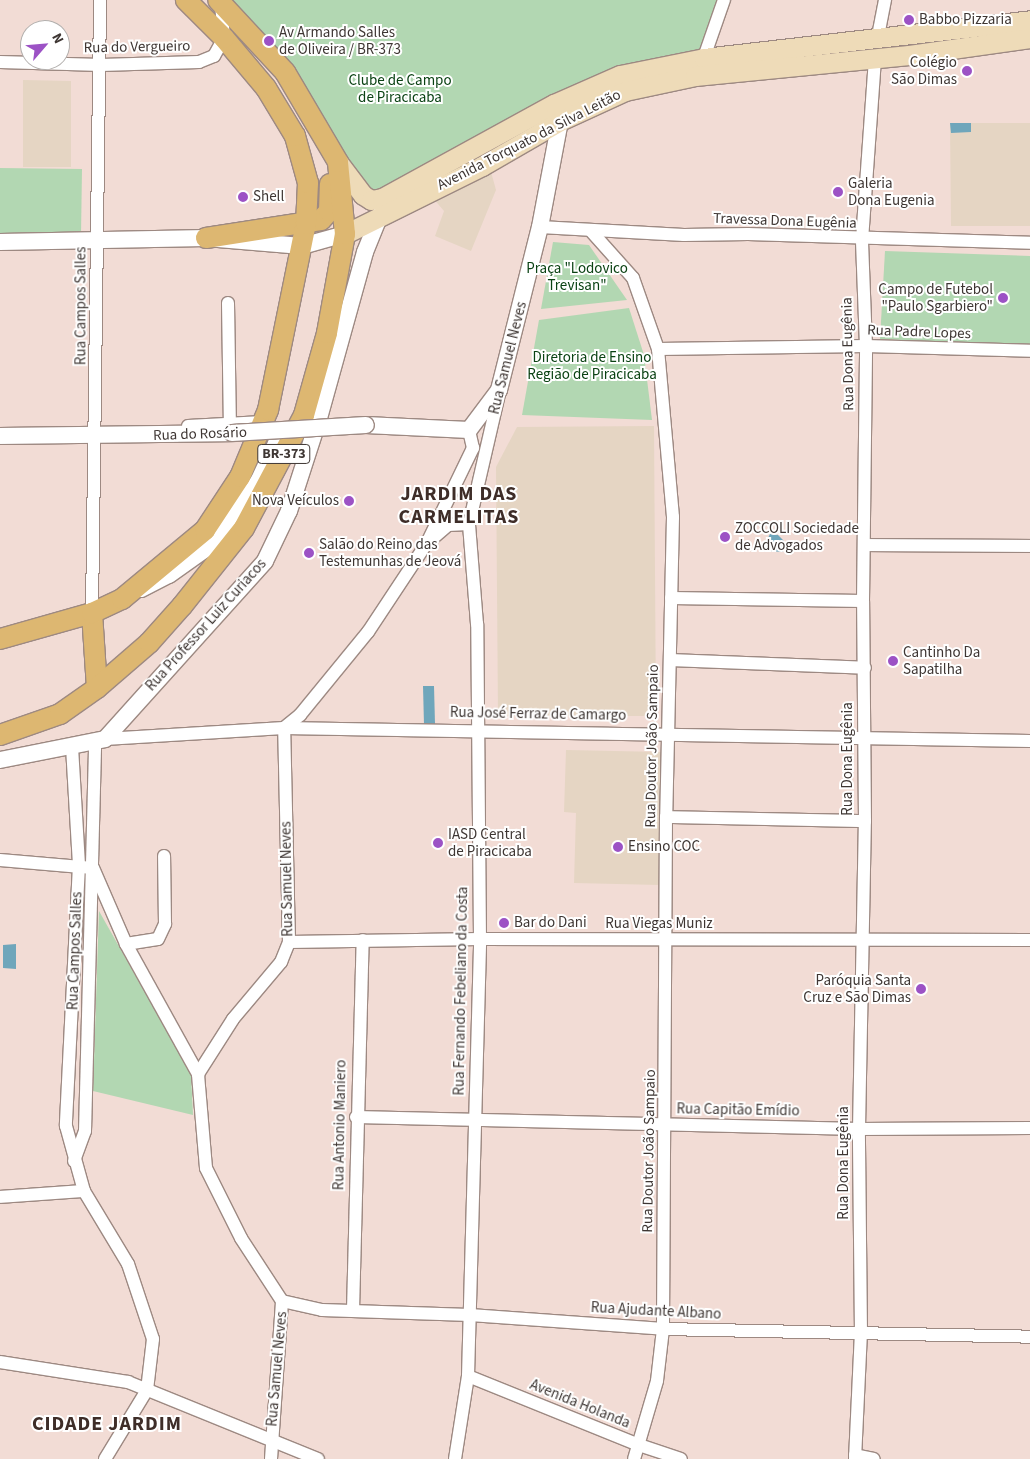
<!DOCTYPE html>
<meta charset="utf-8">
<style>
body{margin:0}
#map{position:relative;width:1030px;height:1459px;overflow:hidden;background:#f2dcd5;font-family:"Source Sans 3",sans-serif}
div>[style]{position:absolute}
.education>*{inset:0;background:#e5d5c3}
.green>*{inset:0;background:#b2d7b2}
.water>*{inset:0;background:#6fa6bb}
.roads{filter:drop-shadow(1px 0 #9d8982) drop-shadow(-1px 0 #9d8982) drop-shadow(0 1px #9d8982) drop-shadow(0 -1px #9d8982)}
.minor>*{height:12px;margin:-6px;padding:0 6px;transform-origin:6px;border-radius:6px;background:#fff}
.tertiary>*{height:16px;margin:-8px;padding:0 8px;transform-origin:8px;border-radius:8px;background:#fff}
.secondary>*{height:19px;margin:-9.5px;padding:0 9.5px;transform-origin:9.5px;border-radius:9.5px;background:#eedbb8}
.primary>*{height:20px;margin:-10px;padding:0 10px;transform-origin:10px;border-radius:10px;background:#ddb771}
.bridges{filter:drop-shadow(1px 0 #9d8982) drop-shadow(-1px 0 #9d8982) drop-shadow(0 1px #9d8982) drop-shadow(0 -1px #9d8982)}
.tertiary-bridge>*{height:16px;margin:-8px;padding:0 8px;transform-origin:8px;border-radius:8px;background:#fff}
.dots>*{width:14px;height:14px;translate:-50% -50%;box-sizing:border-box;border:2px solid #fff;border-radius:50%}
span{translate:-50% -50%;white-space:nowrap;text-align:center;line-height:1.15;-webkit-text-stroke:4px #fff;paint-order:stroke}
.shield-label span{padding:1px 4px;background:#fff;border:1px solid;border-radius:4px;-webkit-text-stroke-width:0}
.shield-label{font-size:14px;color:#3e3633;font-weight:700}
.poi-label{font-size:15px;color:#3e3633}
.left{translate:0 -50%;text-align:left}
.right{translate:-100% -50%;text-align:right}
.street-label{font-size:15px;color:#3e3633}
.park-label{font-size:15px;color:#0a4213}
.district-label{font-size:20px;color:#3e2d28;font-weight:700;letter-spacing:1px}
.north{position:absolute;left:20px;top:20px;width:50px;height:50px;box-sizing:border-box;background:#fff;border:1px solid #b2afad;border-radius:50%;rotate:63deg;font-size:14px;font-weight:700;line-height:20px;text-align:center;color:#3e3633}
.north::after{content:'';display:block;margin:auto;width:18px;height:22px;background:#9c52c5;clip-path:polygon(50% 0,100% 100%,50% 72%,0 100%)}
</style>
<div id="map">
<div class="education">
<i style="clip-path:polygon(23px 80px,71px 81px,71px 167px,23px 167px)"></i>
<i style="clip-path:polygon(950px 123px,1030px 123px,1030px 226px,951px 226px)"></i>
<i style="clip-path:polygon(490px 168px,496px 190px,471px 251px,435px 236px,444px 211px,432px 197px)"></i>
<i style="clip-path:polygon(654px 426px,656px 716px,498px 716px,496px 467px,517px 427px)"></i>
<i style="clip-path:polygon(566px 750px,663px 752px,660px 885px,574px 883px,576px 813px,564px 812px)"></i>
</div>
<div class="green">
<i style="clip-path:polygon(218px 0,724px 0,704px 58px,620px 75px,371px 200px,310px 109px)"></i>
<i style="clip-path:polygon(0 168px,82px 169px,81px 235px,0 233px)"></i>
<i style="clip-path:polygon(553px 242px,589px 245px,627px 300px,541px 309px)"></i>
<i style="clip-path:polygon(885px 251px,1030px 256px,1030px 346px,880px 339px)"></i>
<i style="clip-path:polygon(629px 308px,644px 355px,652px 420px,522px 415px,539px 320px)"></i>
<i style="clip-path:polygon(99px 911px,191px 1074px,193px 1115px,93px 1091px)"></i>
</div>
<div class="water">
<i style="clip-path:polygon(950px 123px,971px 123px,971px 132px,951px 133px)"></i>
<i style="clip-path:polygon(770px 534px,778px 535px,784px 541px,783px 552px,769px 551px,766px 542px)"></i>
<i style="clip-path:polygon(423px 686px,434px 686px,435px 724px,424px 725px)"></i>
<i style="clip-path:polygon(16px 944px,16px 969px,3px 968px,3px 945px)"></i>
</div>
<div class="roads">
<div class="minor">
<i style="left:878px;top:36px;width:37px;rotate:-79deg"></i>
<i style="left:0;top:62px;width:101px;rotate:1.7deg"></i>
<i style="left:101px;top:65px;width:98px;rotate:-1.8deg"></i>
<i style="left:199px;top:62px;width:16px;rotate:-22deg"></i>
<i style="left:214px;top:56px;width:21px;rotate:-61deg"></i>
<i style="left:224px;top:38px;width:32px;rotate:-95deg"></i>
<i style="left:702px;top:63px;width:67px;rotate:-70.8deg"></i>
<i style="left:540px;top:227px;width:144px;rotate:3.2deg"></i>
<i style="left:684px;top:235px;width:64px;rotate:-0.9deg"></i>
<i style="left:748px;top:234px;width:282px;rotate:1.8deg"></i>
<i style="left:591px;top:231px;width:63px;rotate:48.2deg"></i>
<i style="left:633px;top:278px;width:75px;rotate:70.6deg"></i>
<i style="left:658px;top:349px;width:169px;rotate:84.9deg"></i>
<i style="left:673px;top:517px;width:300px;rotate:91.3deg"></i>
<i style="left:666px;top:817px;width:512px;rotate:90.34deg"></i>
<i style="left:663px;top:1329px;width:52px;rotate:96.6deg"></i>
<i style="left:657px;top:1381px;width:81px;rotate:106.4deg"></i>
<i style="left:228px;top:303px;width:122px;rotate:89.1deg"></i>
<i style="left:658px;top:349px;width:208px;rotate:-0.8deg"></i>
<i style="left:866px;top:346px;width:164px;rotate:1.7deg"></i>
<i style="left:188px;top:426px;width:75px;rotate:-3.1deg"></i>
<i style="left:432px;top:539px;width:21px;rotate:-41deg"></i>
<i style="left:448px;top:525px;width:21px;rotate:-3deg"></i>
<i style="left:865px;top:545px;width:165px;rotate:0.3deg"></i>
<i style="left:671px;top:598px;width:192px;rotate:0.9deg"></i>
<i style="left:92px;top:613px;width:613px;rotate:-89.25deg"></i>
<i style="left:670px;top:660px;width:195px;rotate:2.3deg"></i>
<i style="left:105px;top:739px;width:179px;rotate:-3.5deg"></i>
<i style="left:284px;top:728px;width:746px;rotate:1deg"></i>
<i style="left:72px;top:747px;width:118px;rotate:86.6deg"></i>
<i style="left:79px;top:865px;width:261px;rotate:92.9deg"></i>
<i style="left:66px;top:1126px;width:67px;rotate:74.5deg"></i>
<i style="left:84px;top:1191px;width:85px;rotate:58.9deg"></i>
<i style="left:128px;top:1264px;width:79px;rotate:71.6deg"></i>
<i style="left:153px;top:1339px;width:51px;rotate:96.7deg"></i>
<i style="left:147px;top:1390px;width:81px;rotate:121.3deg"></i>
<i style="left:666px;top:817px;width:199px;rotate:1.2deg"></i>
<i style="left:0;top:860px;width:93px;rotate:4.9deg"></i>
<i style="left:93px;top:868px;width:83px;rotate:66.5deg"></i>
<i style="left:126px;top:944px;width:149px;rotate:61deg"></i>
<i style="left:289px;top:942px;width:191px;rotate:-0.9deg"></i>
<i style="left:480px;top:939px;width:550px;rotate:0.1deg"></i>
<i style="left:126px;top:944px;width:32px;rotate:-9deg"></i>
<i style="left:158px;top:939px;width:17px;rotate:-65deg"></i>
<i style="left:165px;top:924px;width:68px;rotate:-90.8deg"></i>
<i style="left:356px;top:1117px;width:503px;rotate:1.37deg"></i>
<i style="left:859px;top:1129px;width:171px;rotate:-0.3deg"></i>
<i style="left:74px;top:1161px;width:32px;rotate:-70deg"></i>
<i style="left:85px;top:1131px;width:391px;rotate:-88.5deg"></i>
<i style="left:0;top:1197px;width:84px;rotate:-4.1deg"></i>
<i style="left:282px;top:1301px;width:41px;rotate:12.7deg"></i>
<i style="left:322px;top:1310px;width:148px;rotate:1.9deg"></i>
<i style="left:470px;top:1315px;width:194px;rotate:4.1deg"></i>
<i style="left:663px;top:1329px;width:367px;rotate:1.2deg"></i>
<i style="left:353px;top:1310px;width:370px;rotate:-88.5deg"></i>
<i style="left:0;top:1362px;width:130px;rotate:8.9deg"></i>
<i style="left:128px;top:1382px;width:205px;rotate:22.1deg"></i>
<i style="left:468px;top:1376px;width:184px;rotate:22deg"></i>
<i style="left:639px;top:1445px;width:44px;rotate:18.4deg"></i>
<i style="left:855px;top:1455px;width:19px;rotate:12deg"></i>
<i style="left:271px;top:1459px;width:158px;rotate:-86deg"></i>
<i style="left:282px;top:1301px;width:75px;rotate:-123.1deg"></i>
<i style="left:241px;top:1238px;width:78px;rotate:-116.6deg"></i>
<i style="left:206px;top:1168px;width:94px;rotate:-94.9deg"></i>
<i style="left:198px;top:1074px;width:65px;rotate:-57.5deg"></i>
<i style="left:233px;top:1019px;width:75px;rotate:-49.9deg"></i>
<i style="left:281px;top:962px;width:22px;rotate:-68deg"></i>
<i style="left:289px;top:942px;width:214px;rotate:-91.3deg"></i>
<i style="left:284px;top:728px;width:21px;rotate:-39deg"></i>
<i style="left:300px;top:715px;width:107px;rotate:-50.7deg"></i>
<i style="left:368px;top:632px;width:107px;rotate:-56.5deg"></i>
<i style="left:427px;top:543px;width:106px;rotate:-64.2deg"></i>
<i style="left:473px;top:448px;width:18px;rotate:-103deg"></i>
<i style="left:455px;top:1459px;width:84px;rotate:-81.1deg"></i>
<i style="left:468px;top:1376px;width:437px;rotate:-88.4deg"></i>
<i style="left:480px;top:939px;width:315px;rotate:-90.5deg"></i>
<i style="left:477px;top:624px;width:100px;rotate:-94.6deg"></i>
<i style="left:469px;top:524px;width:133px;rotate:-77deg"></i>
<i style="left:855px;top:1459px;width:125px;rotate:-87.3deg"></i>
<i style="left:861px;top:1334px;width:205px;rotate:-90.6deg"></i>
<i style="left:859px;top:1129px;width:308px;rotate:-88.9deg"></i>
<i style="left:865px;top:821px;width:220px;rotate:-90.5deg"></i>
<i style="left:863px;top:601px;width:255px;rotate:-89.3deg"></i>
<i style="left:866px;top:346px;width:106px;rotate:-92.2deg"></i>
<i style="left:862px;top:240px;width:182px;rotate:-85.9deg"></i>
</div>
<div class="tertiary">
<i style="left:0;top:242px;width:206px;rotate:-1.1deg"></i>
<i style="left:206px;top:238px;width:96px;rotate:4.8deg"></i>
<i style="left:302px;top:246px;width:45px;rotate:-15.6deg"></i>
<i style="left:366px;top:425px;width:103px;rotate:2.8deg"></i>
<i style="left:469px;top:430px;width:50px;rotate:-53.1deg"></i>
<i style="left:499px;top:390px;width:168px;rotate:-75.9deg"></i>
<i style="left:540px;top:227px;width:108px;rotate:-79.3deg"></i>
<i style="left:560px;top:121px;width:9px;rotate:-111deg"></i>
<i style="left:0;top:436px;width:232px;rotate:-0.7deg"></i>
<i style="left:141px;top:589px;width:31px;rotate:-27deg"></i>
<i style="left:169px;top:575px;width:47px;rotate:-35.4deg"></i>
<i style="left:207px;top:548px;width:23px;rotate:-45deg"></i>
<i style="left:223px;top:532px;width:63px;rotate:-55.3deg"></i>
<i style="left:259px;top:480px;width:40px;rotate:-65deg"></i>
<i style="left:276px;top:444px;width:22px;rotate:-43deg"></i>
<i style="left:0;top:760px;width:107px;rotate:-11.3deg"></i>
<i style="left:105px;top:739px;width:239px;rotate:-48deg"></i>
<i style="left:265px;top:561px;width:55px;rotate:-64.4deg"></i>
<i style="left:289px;top:511px;width:98px;rotate:-72.1deg"></i>
<i style="left:319px;top:418px;width:172px;rotate:-74.5deg"></i>
<i style="left:365px;top:252px;width:40px;rotate:-68deg"></i>
</div>
<div class="secondary">
<i style="left:338px;top:162px;width:41px;rotate:52.9deg"></i>
<i style="left:363px;top:195px;width:9px;rotate:32deg"></i>
<i style="left:371px;top:200px;width:11px;rotate:-10deg"></i>
<i style="left:382px;top:198px;width:196px;rotate:-28.7deg"></i>
<i style="left:554px;top:104px;width:72px;rotate:-23.7deg"></i>
<i style="left:620px;top:75px;width:86px;rotate:-11.4deg"></i>
<i style="left:704px;top:58px;width:328px;rotate:-6.6deg"></i>
<i style="left:345px;top:234px;width:153px;rotate:-26.4deg"></i>
<i style="left:482px;top:166px;width:90px;rotate:-30deg"></i>
<i style="left:560px;top:121px;width:72px;rotate:-24.8deg"></i>
<i style="left:625px;top:91px;width:72px;rotate:-12.1deg"></i>
<i style="left:695px;top:76px;width:215px;rotate:-5.6deg"></i>
<i style="left:909px;top:55px;width:122px;rotate:-8deg"></i>
</div>
<div class="primary">
<i style="left:206px;top:238px;width:116px;rotate:-8.9deg"></i>
<i style="left:321px;top:220px;width:12px;rotate:-48deg"></i>
<i style="left:329px;top:211px;width:27px;rotate:-88deg"></i>
<i style="left:92px;top:613px;width:75px;rotate:86.2deg"></i>
<i style="left:0;top:639px;width:96px;rotate:-15.8deg"></i>
<i style="left:92px;top:613px;width:33px;rotate:-25deg"></i>
<i style="left:122px;top:599px;width:108px;rotate:-39.7deg"></i>
<i style="left:205px;top:530px;width:64px;rotate:-56.6deg"></i>
<i style="left:240px;top:477px;width:73px;rotate:-67.3deg"></i>
<i style="left:268px;top:410px;width:190px;rotate:-78.5deg"></i>
<i style="left:306px;top:224px;width:41px;rotate:-87.2deg"></i>
<i style="left:308px;top:183px;width:49px;rotate:-105.5deg"></i>
<i style="left:295px;top:136px;width:56px;rotate:-121.1deg"></i>
<i style="left:266px;top:88px;width:65px;rotate:-130deg"></i>
<i style="left:224px;top:38px;width:54px;rotate:-135deg"></i>
<i style="left:0;top:735px;width:64px;rotate:-19.3deg"></i>
<i style="left:60px;top:714px;width:45px;rotate:-35.1deg"></i>
<i style="left:97px;top:688px;width:69px;rotate:-40.9deg"></i>
<i style="left:149px;top:643px;width:50px;rotate:-48.3deg"></i>
<i style="left:182px;top:606px;width:100px;rotate:-51.5deg"></i>
<i style="left:244px;top:528px;width:128px;rotate:-62deg"></i>
<i style="left:304px;top:415px;width:85px;rotate:-74.3deg"></i>
<i style="left:327px;top:333px;width:101px;rotate:-79.7deg"></i>
<i style="left:345px;top:234px;width:72px;rotate:-95.6deg"></i>
<i style="left:338px;top:162px;width:104px;rotate:-120.5deg"></i>
<i style="left:285px;top:72px;width:98px;rotate:-132.9deg"></i>
</div>
</div>
<div class="bridges">
<div class="tertiary-bridge">
<i style="left:232px;top:433px;width:134px;rotate:-3.4deg"></i>
</div>
</div>
<div class="dots">
<i style="left:909px;top:20px;background:#9c52c5"></i>
<i style="left:269px;top:41px;background:#9c52c5"></i>
<i style="left:967px;top:71px;background:#9c52c5"></i>
<i style="left:838px;top:192px;background:#9c52c5"></i>
<i style="left:243px;top:197px;background:#9c52c5"></i>
<i style="left:1003px;top:298px;background:#9c52c5"></i>
<i style="left:349px;top:501px;background:#9c52c5"></i>
<i style="left:725px;top:537px;background:#9c52c5"></i>
<i style="left:309px;top:553px;background:#9c52c5"></i>
<i style="left:893px;top:661px;background:#9c52c5"></i>
<i style="left:438px;top:843px;background:#9c52c5"></i>
<i style="left:618px;top:847px;background:#9c52c5"></i>
<i style="left:504px;top:923px;background:#9c52c5"></i>
<i style="left:921px;top:989px;background:#9c52c5"></i>
</div>
<div class="shield-label">
<span style="left:284px;top:454px">BR-373</span>
</div>
<div class="poi-label">
<span class="left" style="left:919px;top:20px">Babbo Pizzaria</span>
<span class="left" style="left:279px;top:41px">Av Armando Salles<br>de Oliveira / BR-373</span>
<span class="right" style="left:957px;top:71px">Colégio<br>São Dimas</span>
<span class="left" style="left:848px;top:192px">Galeria<br>Dona Eugenia</span>
<span class="left" style="left:253px;top:197px">Shell</span>
<span class="right" style="left:993px;top:298px">Campo de Futebol<br>"Paulo Sgarbiero"</span>
<span class="right" style="left:339px;top:501px">Nova Veículos</span>
<span class="left" style="left:735px;top:537px">ZOCCOLI Sociedade<br>de Advogados</span>
<span class="left" style="left:319px;top:553px">Salão do Reino das<br>Testemunhas de Jeová</span>
<span class="left" style="left:903px;top:661px">Cantinho Da<br>Sapatilha</span>
<span class="left" style="left:448px;top:843px">IASD Central<br>de Piracicaba</span>
<span class="left" style="left:628px;top:847px">Ensino COC</span>
<span class="left" style="left:514px;top:923px">Bar do Dani</span>
<span class="right" style="left:911px;top:989px">Paróquia Santa<br>Cruz e São Dimas</span>
</div>
<div class="street-label">
<span style="left:137px;top:47px;rotate:-1deg">Rua do Vergueiro</span>
<span style="left:529px;top:140px;rotate:-27deg">Avenida Torquato da Silva Leitão</span>
<span style="left:785px;top:221px;rotate:2deg">Travessa Dona Eugênia</span>
<span style="left:81px;top:306px;rotate:-90deg">Rua Campos Salles</span>
<span style="left:919px;top:332px;rotate:2deg">Rua Padre Lopes</span>
<span style="left:848px;top:354px;rotate:-91deg">Rua Dona Eugênia</span>
<span style="left:508px;top:358px;rotate:-76deg">Rua Samuel Neves</span>
<span style="left:200px;top:434px;rotate:-2deg">Rua do Rosário</span>
<span style="left:206px;top:625px;rotate:-48deg">Rua Professor Luiz Curiacos</span>
<span style="left:538px;top:714px;rotate:1deg">Rua José Ferraz de Camargo</span>
<span style="left:652px;top:746px;rotate:-89deg">Rua Doutor João Sampaio</span>
<span style="left:848px;top:759px;rotate:-90deg">Rua Dona Eugênia</span>
<span style="left:287px;top:879px;rotate:-91deg">Rua Samuel Neves</span>
<span style="left:659px;top:924px">Rua Viegas Muniz</span>
<span style="left:75px;top:951px;rotate:-88deg">Rua Campos Salles</span>
<span style="left:461px;top:991px;rotate:-89deg">Rua Fernando Febeliano da Costa</span>
<span style="left:738px;top:1110px;rotate:1deg">Rua Capitão Emídio</span>
<span style="left:340px;top:1125px;rotate:-89deg">Rua Antonio Maniero</span>
<span style="left:649px;top:1151px;rotate:-89deg">Rua Doutor João Sampaio</span>
<span style="left:844px;top:1163px;rotate:-90deg">Rua Dona Eugênia</span>
<span style="left:656px;top:1311px;rotate:3deg">Rua Ajudante Albano</span>
<span style="left:277px;top:1369px;rotate:-85deg">Rua Samuel Neves</span>
<span style="left:580px;top:1404px;rotate:22deg">Avenida Holanda</span>
</div>
<div class="park-label">
<span style="left:400px;top:89px">Clube de Campo<br>de Piracicaba</span>
<span style="left:577px;top:277px">Praça "Lodovico<br>Trevisan"</span>
<span style="left:592px;top:366px">Diretoria de Ensino<br>Região de Piracicaba</span>
</div>
<div class="district-label">
<span style="left:459px;top:506px">JARDIM DAS<br>CARMELITAS</span>
<span style="left:107px;top:1424px">CIDADE JARDIM</span>
</div>
<div class="north">N</div>
</div>
